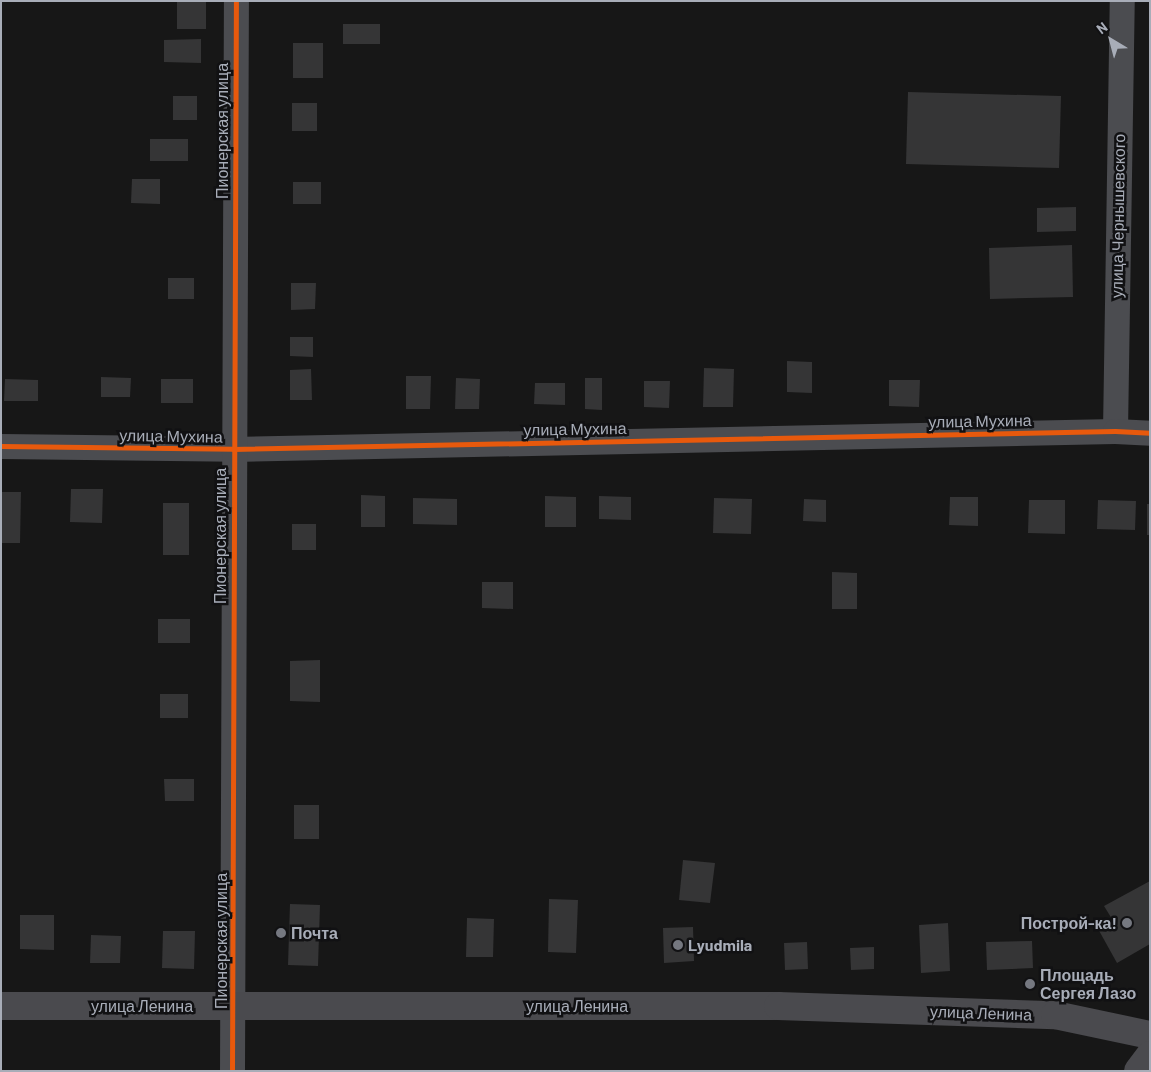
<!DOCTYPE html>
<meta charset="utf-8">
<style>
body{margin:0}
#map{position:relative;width:1151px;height:1072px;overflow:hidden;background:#171717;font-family:Barlow,sans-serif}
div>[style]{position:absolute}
.building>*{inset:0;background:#353536}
.street>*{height:25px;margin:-12.5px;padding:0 12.5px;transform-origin:12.5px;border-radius:12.5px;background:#4b4c50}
.secondary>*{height:28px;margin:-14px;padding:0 14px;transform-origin:14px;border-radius:14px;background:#4a4a4e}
.cycleway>*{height:5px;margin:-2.5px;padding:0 2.5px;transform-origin:2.5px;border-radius:2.5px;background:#e8590c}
.dots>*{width:14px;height:14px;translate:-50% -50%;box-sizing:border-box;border:2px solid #111113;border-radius:50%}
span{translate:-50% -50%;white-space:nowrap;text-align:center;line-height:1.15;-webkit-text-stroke:5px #111113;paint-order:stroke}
.street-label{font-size:16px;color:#a8adb8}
.poi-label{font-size:16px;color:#a8adb8;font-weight:700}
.right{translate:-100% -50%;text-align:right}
.left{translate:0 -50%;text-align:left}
.frame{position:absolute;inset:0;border:2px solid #a8adb8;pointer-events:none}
.north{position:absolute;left:1086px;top:15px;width:50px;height:50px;-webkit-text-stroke:4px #111113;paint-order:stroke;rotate:323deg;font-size:14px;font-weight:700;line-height:20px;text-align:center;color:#a8adb8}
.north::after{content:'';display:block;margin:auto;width:18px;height:22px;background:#a8adb8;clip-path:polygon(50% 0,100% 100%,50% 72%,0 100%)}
</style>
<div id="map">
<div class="building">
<i style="clip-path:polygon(177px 1px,206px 1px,206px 29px,177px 29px)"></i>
<i style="clip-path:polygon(343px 24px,380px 24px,380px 44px,343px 44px)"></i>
<i style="clip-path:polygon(201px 39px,201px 63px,164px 62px,164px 40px)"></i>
<i style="clip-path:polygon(293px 43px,323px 43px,323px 78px,293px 78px)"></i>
<i style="clip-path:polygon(908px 92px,1061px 96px,1059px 168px,906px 164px)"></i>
<i style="clip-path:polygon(173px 96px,197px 96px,197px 120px,173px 120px)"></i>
<i style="clip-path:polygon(292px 103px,317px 103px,317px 131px,292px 131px)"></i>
<i style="clip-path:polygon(150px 139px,188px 139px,188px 161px,150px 161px)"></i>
<i style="clip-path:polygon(132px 179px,160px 179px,160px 204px,131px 203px)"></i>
<i style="clip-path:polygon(293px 182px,321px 182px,321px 204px,293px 204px)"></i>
<i style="clip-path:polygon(1076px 207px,1076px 231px,1037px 232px,1037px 208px)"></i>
<i style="clip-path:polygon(1072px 245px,1073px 297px,990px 299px,989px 248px)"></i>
<i style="clip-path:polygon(168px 278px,194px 278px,194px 299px,168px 299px)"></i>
<i style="clip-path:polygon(291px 283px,316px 283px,315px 309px,291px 310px)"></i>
<i style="clip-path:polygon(290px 337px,313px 337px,313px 357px,290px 356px)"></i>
<i style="clip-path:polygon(787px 361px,812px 362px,812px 393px,787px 392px)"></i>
<i style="clip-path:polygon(704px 368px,734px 369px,733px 407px,703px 407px)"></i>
<i style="clip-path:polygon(311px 369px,312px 400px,290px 400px,290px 370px)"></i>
<i style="clip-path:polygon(406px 376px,431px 376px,430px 409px,406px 409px)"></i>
<i style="clip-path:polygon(101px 377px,131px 378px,130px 397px,101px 397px)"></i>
<i style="clip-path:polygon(456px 378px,480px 379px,479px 409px,455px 409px)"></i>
<i style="clip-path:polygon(585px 378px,602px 378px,602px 410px,585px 409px)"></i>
<i style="clip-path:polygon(5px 379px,38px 380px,38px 401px,4px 401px)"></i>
<i style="clip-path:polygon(161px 379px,193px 379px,193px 403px,161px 403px)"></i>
<i style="clip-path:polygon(889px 380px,920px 380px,919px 407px,889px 406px)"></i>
<i style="clip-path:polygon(644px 381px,670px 381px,669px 408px,644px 407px)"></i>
<i style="clip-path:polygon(535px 383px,565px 383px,565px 405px,534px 404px)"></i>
<i style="clip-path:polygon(71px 489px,103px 489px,102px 523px,70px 522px)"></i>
<i style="clip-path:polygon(1px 492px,21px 492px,20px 543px,1px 543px)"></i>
<i style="clip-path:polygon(361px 495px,385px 496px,385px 527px,361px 527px)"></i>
<i style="clip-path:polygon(545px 496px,576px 497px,576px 527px,545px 527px)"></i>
<i style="clip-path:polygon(599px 496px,631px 497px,631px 520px,599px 519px)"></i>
<i style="clip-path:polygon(950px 497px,978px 497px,978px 526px,949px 525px)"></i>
<i style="clip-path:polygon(413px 498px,457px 499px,457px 525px,413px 524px)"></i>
<i style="clip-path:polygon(714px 498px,752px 499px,751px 534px,713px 533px)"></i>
<i style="clip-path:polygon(804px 499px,826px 500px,826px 522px,803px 521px)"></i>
<i style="clip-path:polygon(1029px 500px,1065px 500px,1065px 534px,1028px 533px)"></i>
<i style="clip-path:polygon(1098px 500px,1136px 501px,1135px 530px,1097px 529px)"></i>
<i style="clip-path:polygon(163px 503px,189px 503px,189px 555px,163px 555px)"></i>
<i style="clip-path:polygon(1147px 504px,1150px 504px,1150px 535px,1147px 535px)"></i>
<i style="clip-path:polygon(292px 524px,316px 524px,316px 550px,292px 550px)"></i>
<i style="clip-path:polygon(832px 572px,857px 573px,857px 609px,832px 609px)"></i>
<i style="clip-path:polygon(482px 582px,513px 582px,513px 609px,482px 608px)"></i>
<i style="clip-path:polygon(158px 619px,190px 619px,190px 643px,158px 643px)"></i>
<i style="clip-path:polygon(320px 660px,320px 702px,290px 701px,290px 661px)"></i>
<i style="clip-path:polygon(160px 694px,188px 694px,188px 718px,160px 718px)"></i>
<i style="clip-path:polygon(164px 779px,194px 779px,194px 801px,165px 801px)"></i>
<i style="clip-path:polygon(294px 805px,319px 805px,319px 839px,294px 839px)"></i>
<i style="clip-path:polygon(683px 860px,715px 863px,710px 903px,679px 900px)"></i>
<i style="clip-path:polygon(1150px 881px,1150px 944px,1117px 963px,1097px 927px,1112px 919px,1104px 906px)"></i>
<i style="clip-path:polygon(549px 899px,578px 900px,576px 953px,548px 952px)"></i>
<i style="clip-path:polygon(290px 904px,320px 905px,318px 966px,288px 965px)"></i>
<i style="clip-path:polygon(20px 915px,54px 915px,54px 950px,20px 949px)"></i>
<i style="clip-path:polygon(467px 918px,494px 919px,493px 957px,466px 957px)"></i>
<i style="clip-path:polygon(948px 923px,950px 971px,921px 973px,919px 925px)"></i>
<i style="clip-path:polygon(693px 927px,694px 961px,664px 963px,663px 928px)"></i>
<i style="clip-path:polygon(163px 931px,195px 931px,194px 969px,162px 968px)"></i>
<i style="clip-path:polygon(91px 935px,121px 936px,120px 963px,90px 963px)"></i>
<i style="clip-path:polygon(1032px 941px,1033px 968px,987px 970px,986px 942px)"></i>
<i style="clip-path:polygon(807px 942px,808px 969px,785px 970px,784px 943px)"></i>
<i style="clip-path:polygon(874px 947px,874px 969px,851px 970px,850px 948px)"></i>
</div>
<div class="street">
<i style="left:1115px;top:431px;width:430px;rotate:-89.1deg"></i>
<i style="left:1px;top:446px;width:232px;rotate:0.7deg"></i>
<i style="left:233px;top:449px;width:882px;rotate:-1.17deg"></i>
<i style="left:1115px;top:431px;width:35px;rotate:3deg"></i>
<i style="left:232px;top:1071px;width:1070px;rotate:-89.79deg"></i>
</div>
<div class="secondary">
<i style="left:1px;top:1006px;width:777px"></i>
<i style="left:778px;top:1006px;width:277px;rotate:1.9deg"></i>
<i style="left:1055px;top:1015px;width:97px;rotate:11.9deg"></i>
<i style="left:1138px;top:1071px;width:20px;rotate:-53deg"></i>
</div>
<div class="cycleway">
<i style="left:1px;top:446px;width:232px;rotate:0.7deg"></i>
<i style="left:233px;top:449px;width:882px;rotate:-1.17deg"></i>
<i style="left:1115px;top:431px;width:35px;rotate:3deg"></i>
<i style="left:232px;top:1071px;width:1070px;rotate:-89.79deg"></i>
</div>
<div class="dots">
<i style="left:1127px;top:923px;background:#757880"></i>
<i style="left:281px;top:933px;background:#757880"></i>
<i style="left:678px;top:945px;background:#757880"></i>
<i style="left:1030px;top:984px;background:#757880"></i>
</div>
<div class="street-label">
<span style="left:222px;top:131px;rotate:-90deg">Пионерская улица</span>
<span style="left:1118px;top:216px;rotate:-89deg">улица Чернышевского</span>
<span style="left:980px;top:421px;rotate:-1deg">улица Мухина</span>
<span style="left:575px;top:429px;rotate:-1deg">улица Мухина</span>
<span style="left:171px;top:436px;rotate:1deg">улица Мухина</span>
<span style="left:220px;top:536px;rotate:-90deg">Пионерская улица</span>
<span style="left:221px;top:941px;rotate:-90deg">Пионерская улица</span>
<span style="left:142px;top:1006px">улица Ленина</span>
<span style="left:577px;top:1006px">улица Ленина</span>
<span style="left:981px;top:1013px;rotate:2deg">улица Ленина</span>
</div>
<div class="poi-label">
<span class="right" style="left:1117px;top:923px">Построй-ка!</span>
<span class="left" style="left:291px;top:933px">Почта</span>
<span class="left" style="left:688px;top:945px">Lyudmila</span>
<span class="left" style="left:1040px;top:984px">Площадь<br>Сергея Лазо</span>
</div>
<div class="frame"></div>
<div class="north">N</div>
</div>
